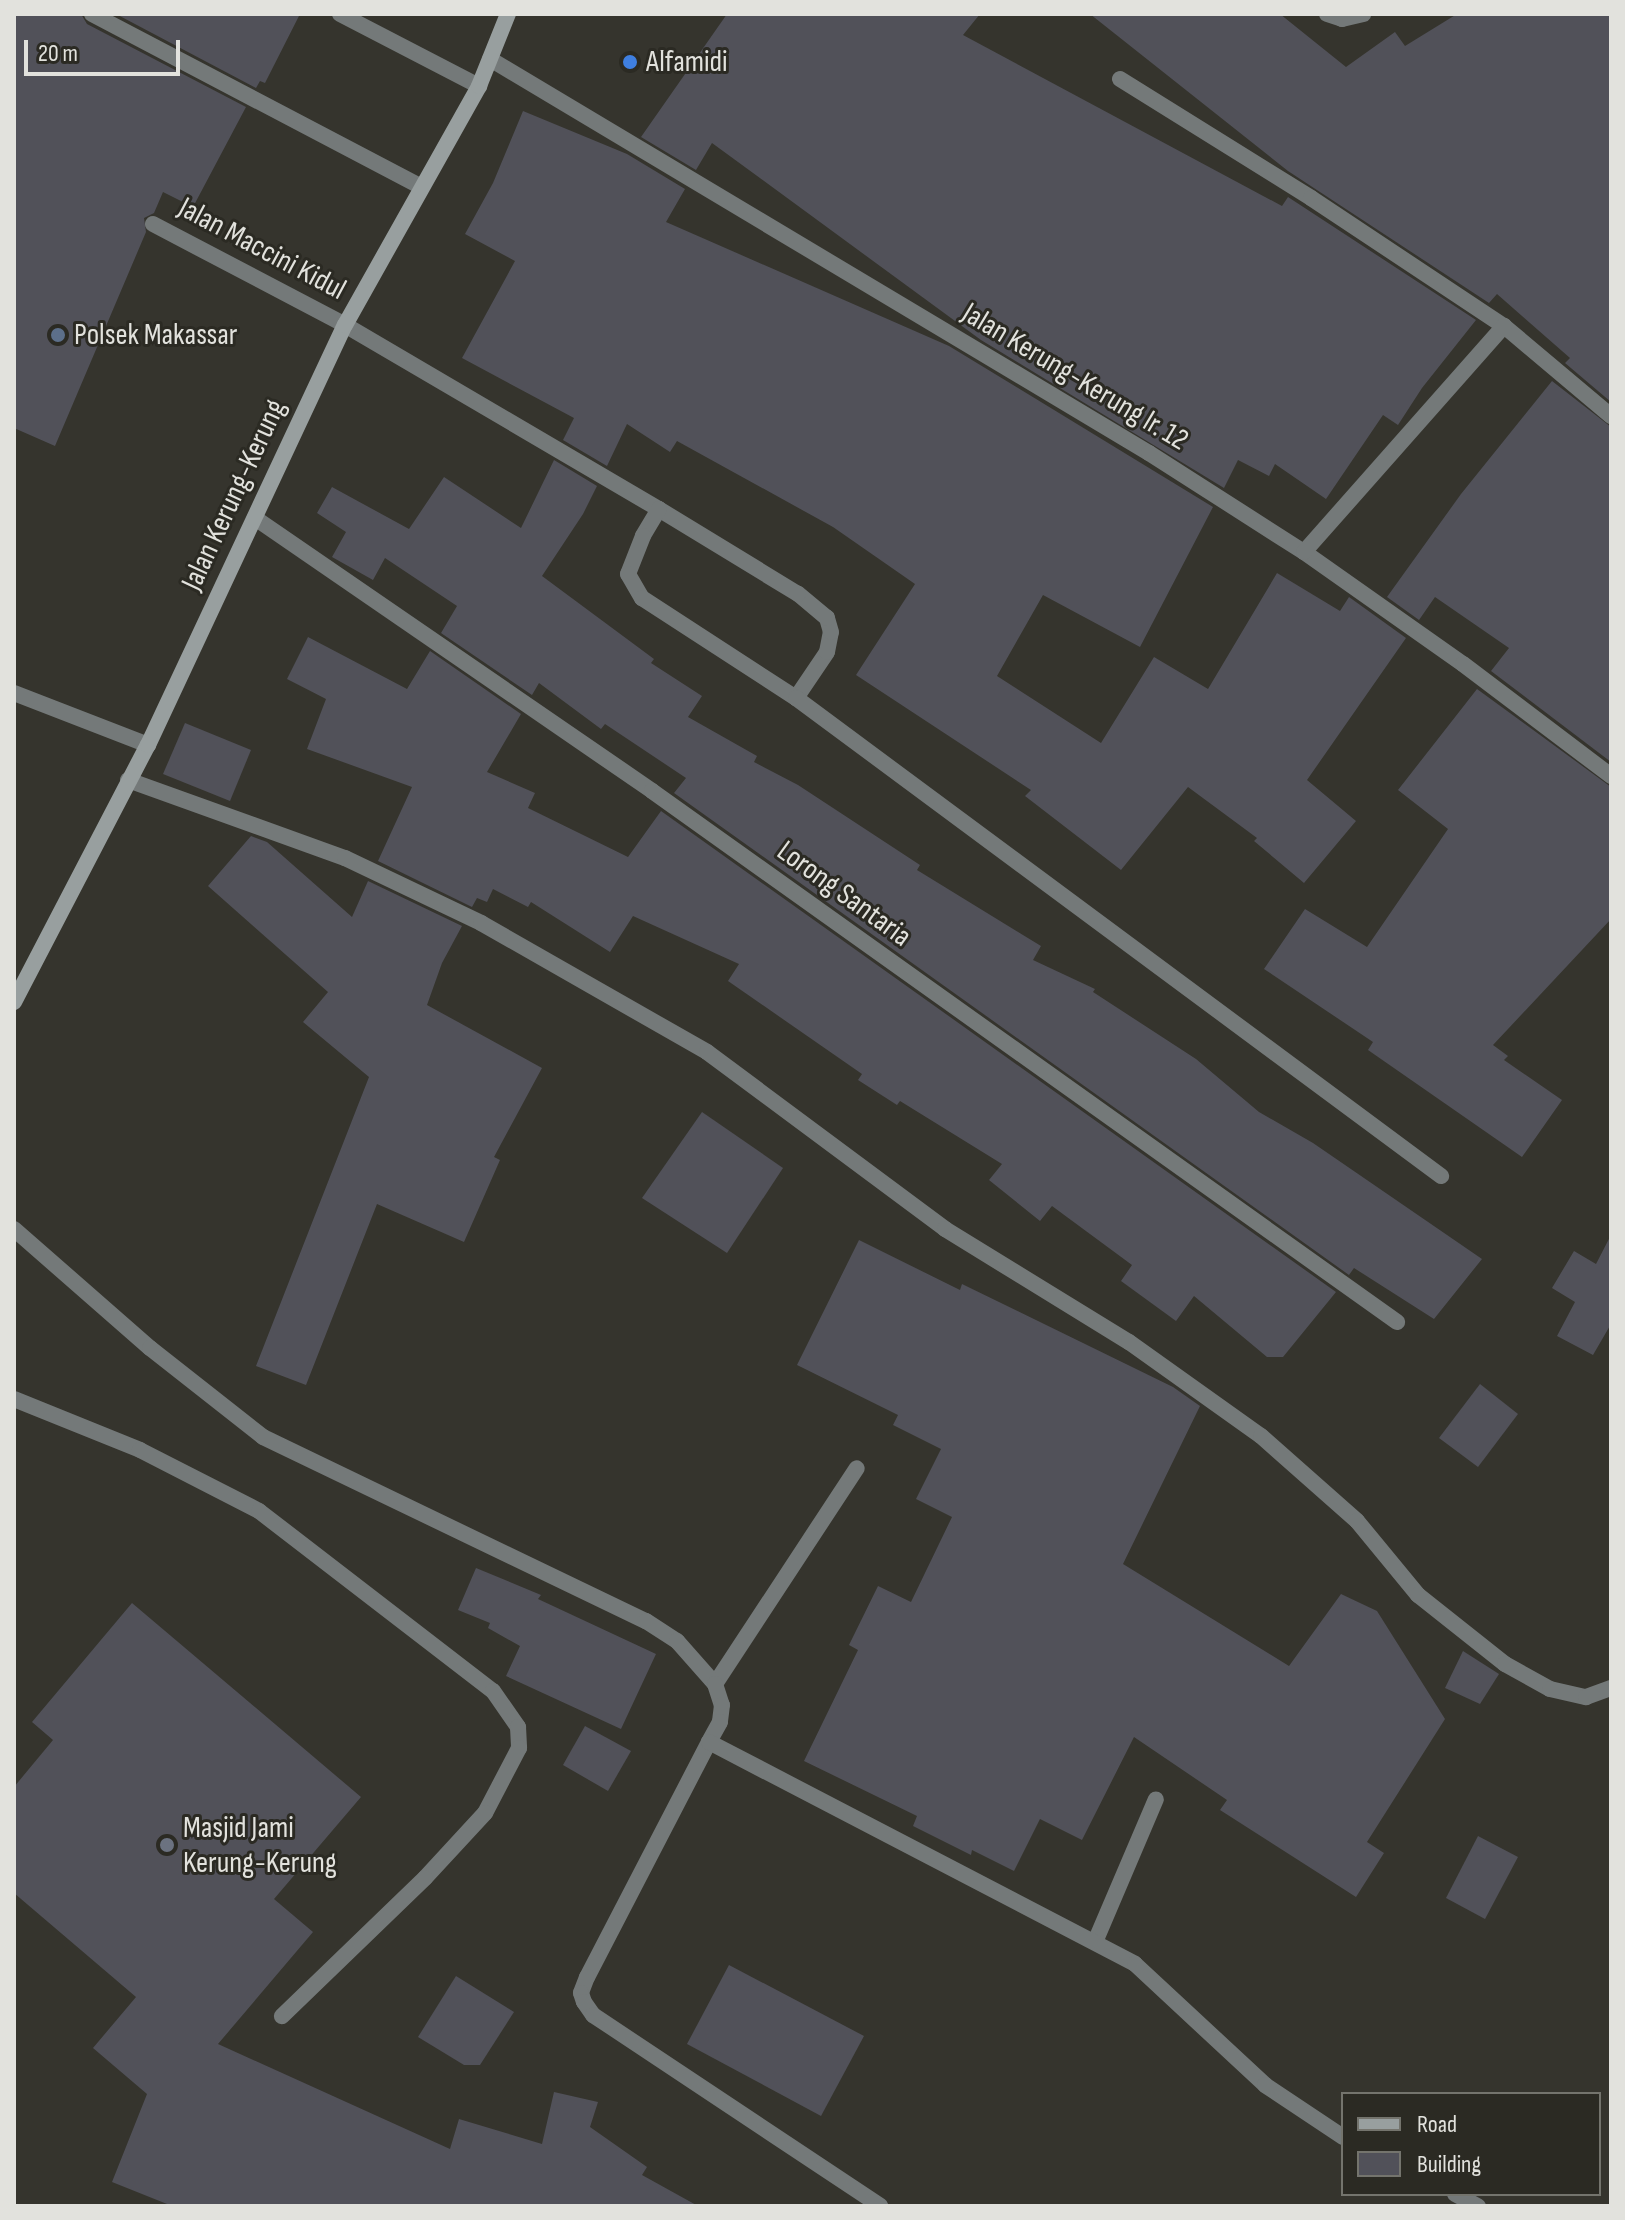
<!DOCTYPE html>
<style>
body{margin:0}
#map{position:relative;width:1625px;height:2220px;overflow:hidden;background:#35342d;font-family:"Sofia Sans Condensed",sans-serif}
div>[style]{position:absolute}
.building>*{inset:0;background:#515159}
.lane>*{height:16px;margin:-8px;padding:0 8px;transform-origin:8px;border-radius:8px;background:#747979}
.street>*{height:16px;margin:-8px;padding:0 8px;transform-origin:8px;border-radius:8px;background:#747979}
.secondary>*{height:16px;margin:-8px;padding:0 8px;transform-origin:8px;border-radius:8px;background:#989f9f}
.dots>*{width:22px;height:22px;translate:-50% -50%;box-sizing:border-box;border:4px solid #2b2a23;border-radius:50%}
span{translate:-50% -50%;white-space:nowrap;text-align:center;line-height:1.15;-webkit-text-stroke:6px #2b2a23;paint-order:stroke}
.poi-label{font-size:30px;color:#e2e2dd}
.left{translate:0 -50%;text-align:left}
.street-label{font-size:30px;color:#e2e2dd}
.frame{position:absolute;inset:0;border:16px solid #e2e2dd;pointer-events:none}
.legend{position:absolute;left:1341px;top:2092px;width:260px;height:104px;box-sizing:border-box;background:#2b2a23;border:2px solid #74746d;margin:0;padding:10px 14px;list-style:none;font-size:24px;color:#e2e2dd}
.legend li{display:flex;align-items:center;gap:16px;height:40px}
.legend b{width:40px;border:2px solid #74746d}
.scale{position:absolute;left:24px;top:40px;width:156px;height:36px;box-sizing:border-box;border:4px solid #e2e2dd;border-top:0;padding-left:10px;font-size:24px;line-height:28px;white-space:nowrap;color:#e2e2dd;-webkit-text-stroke:6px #2b2a23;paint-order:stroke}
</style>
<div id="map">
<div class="building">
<i style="clip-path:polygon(14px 14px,81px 14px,87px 24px,246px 107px,193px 207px,163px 192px,154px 213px,144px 218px,146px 232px,55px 446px,14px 428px)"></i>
<i style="clip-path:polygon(116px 14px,300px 14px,265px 83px,260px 81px,256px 88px)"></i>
<i style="clip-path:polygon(727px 14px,980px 14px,963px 35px,1282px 206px,1288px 197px,1476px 320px,1422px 388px,1398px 425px,1383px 415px,1326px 499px,1275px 464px,1269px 476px,1238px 460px,1224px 488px,981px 340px,712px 143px,696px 170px,641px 137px)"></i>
<i style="clip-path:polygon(1090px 14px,1280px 14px,1346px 67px,1395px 32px,1405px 46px,1457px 14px,1611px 14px,1611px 402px,1565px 363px,1570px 358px,1497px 294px,1489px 303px,1288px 171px)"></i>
<i style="clip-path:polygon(523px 111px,627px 154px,685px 189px,666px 222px,949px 346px,1213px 507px,1140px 647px,1043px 595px,997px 676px,1101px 743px,1154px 657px,1208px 689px,1277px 573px,1340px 611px,1349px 597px,1406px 638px,1307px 780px,1356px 821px,1304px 883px,1254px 841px,1257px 838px,1188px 787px,1121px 870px,1025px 796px,1031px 790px,856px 675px,915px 584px,833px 527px,677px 441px,670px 452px,627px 424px,607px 466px,563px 440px,574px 418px,462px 358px,515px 261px,465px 234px,493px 183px)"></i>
<i style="clip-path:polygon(1552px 381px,1611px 427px,1611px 762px,1491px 671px,1509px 648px,1435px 597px,1419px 620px,1387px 597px,1461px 494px)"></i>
<i style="clip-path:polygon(554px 460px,597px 486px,583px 514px,542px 576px,654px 659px,651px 663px,702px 696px,688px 717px,757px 756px,754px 762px,798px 785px,920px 865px,917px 870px,1041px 946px,1033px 960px,1095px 989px,1093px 992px,1196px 1059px,1259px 1112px,1313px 1143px,1482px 1259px,1434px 1319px,1354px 1268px,1349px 1275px,674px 793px,686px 778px,605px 724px,601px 729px,539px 683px,532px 695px,441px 633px,457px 606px,385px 558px,373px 580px,332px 557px,346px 532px,317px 513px,332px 487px,409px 529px,444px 477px,521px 528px)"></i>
<i style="clip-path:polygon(308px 637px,407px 689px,430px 651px,521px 714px,487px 772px,535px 793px,528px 808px,628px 857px,661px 811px,1336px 1292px,1283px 1357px,1267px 1357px,1194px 1296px,1176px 1321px,1121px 1281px,1132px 1265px,1052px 1206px,1040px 1221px,989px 1180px,1002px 1164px,900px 1101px,897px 1105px,858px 1080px,862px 1074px,728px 981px,739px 964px,633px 916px,610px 952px,531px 902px,528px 907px,493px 889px,487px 902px,477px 898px,472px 907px,378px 861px,412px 787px,307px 749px,326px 699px,287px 679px)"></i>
<i style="clip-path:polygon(1477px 689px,1611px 787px,1611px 919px,1493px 1045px,1508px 1056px,1504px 1060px,1562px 1100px,1522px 1157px,1368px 1050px,1373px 1042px,1264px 969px,1305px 909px,1367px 947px,1448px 829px,1398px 790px)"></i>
<i style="clip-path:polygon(185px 723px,251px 750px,230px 801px,163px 774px)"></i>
<i style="clip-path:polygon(251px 836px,267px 842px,352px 917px,368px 881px,462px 926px,442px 963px,427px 1005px,542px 1068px,494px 1157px,500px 1160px,464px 1242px,377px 1204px,306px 1385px,256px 1366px,369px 1077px,303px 1022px,328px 992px,208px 886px)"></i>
<i style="clip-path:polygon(702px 1112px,783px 1168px,727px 1253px,642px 1198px)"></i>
<i style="clip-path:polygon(1611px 1235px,1611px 1324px,1593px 1355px,1557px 1336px,1575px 1302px,1552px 1288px,1574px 1251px,1596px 1264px)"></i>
<i style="clip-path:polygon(859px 1240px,960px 1290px,962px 1284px,1173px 1387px,1200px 1406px,1123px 1564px,1289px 1666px,1341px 1594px,1377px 1611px,1445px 1719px,1367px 1842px,1384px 1853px,1356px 1897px,1220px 1810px,1227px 1800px,1134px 1737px,1082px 1840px,1040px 1819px,1014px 1871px,972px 1850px,971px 1855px,913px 1826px,917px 1816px,804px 1761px,858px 1650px,849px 1645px,878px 1586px,911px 1602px,952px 1517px,916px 1499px,941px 1449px,893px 1425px,898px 1415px,797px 1365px)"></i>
<i style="clip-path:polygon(1480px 1384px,1518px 1414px,1478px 1467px,1439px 1438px)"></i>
<i style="clip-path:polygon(476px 1568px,541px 1595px,538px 1599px,656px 1654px,621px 1729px,506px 1676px,520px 1646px,488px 1628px,490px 1623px,458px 1610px)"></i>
<i style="clip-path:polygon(132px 1603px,361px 1797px,274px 1899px,313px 1932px,218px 2044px,450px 2149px,459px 2119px,542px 2144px,554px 2092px,598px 2102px,590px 2127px,647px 2167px,642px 2175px,698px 2206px,172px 2206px,112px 2182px,147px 2094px,93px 2048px,136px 1997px,14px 1893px,14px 1787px,53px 1740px,32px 1722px)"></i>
<i style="clip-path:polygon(1463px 1651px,1499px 1674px,1480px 1704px,1445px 1688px)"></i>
<i style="clip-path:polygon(585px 1726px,631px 1751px,608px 1791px,563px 1765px)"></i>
<i style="clip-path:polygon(1478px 1836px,1518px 1857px,1485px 1919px,1446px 1898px)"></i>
<i style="clip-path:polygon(729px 1965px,864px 2036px,821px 2116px,687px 2044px)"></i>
<i style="clip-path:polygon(456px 1976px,514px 2012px,480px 2065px,464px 2065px,418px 2037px)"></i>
</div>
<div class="lane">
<i style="left:14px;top:1399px;width:136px;rotate:22deg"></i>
<i style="left:140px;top:1450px;width:134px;rotate:27.1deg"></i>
<i style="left:259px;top:1511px;width:295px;rotate:37.6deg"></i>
<i style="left:493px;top:1691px;width:44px;rotate:55.2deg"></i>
<i style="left:518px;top:1727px;width:21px;rotate:87deg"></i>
<i style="left:519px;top:1748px;width:73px;rotate:117.6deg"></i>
<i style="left:485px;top:1813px;width:88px;rotate:132.7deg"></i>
<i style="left:425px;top:1878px;width:199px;rotate:136deg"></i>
<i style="left:715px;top:1684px;width:258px;rotate:-56.7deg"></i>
<i style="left:709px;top:1742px;width:265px;rotate:117.4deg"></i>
<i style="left:587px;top:1977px;width:17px;rotate:111deg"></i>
<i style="left:581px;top:1993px;width:9px;rotate:72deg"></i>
<i style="left:584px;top:2002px;width:16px;rotate:55deg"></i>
<i style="left:593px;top:2015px;width:345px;rotate:33.6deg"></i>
<i style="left:1095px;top:1942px;width:155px;rotate:-66.9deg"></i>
</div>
<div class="street">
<i style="left:92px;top:14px;width:372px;rotate:27.7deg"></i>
<i style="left:340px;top:14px;width:157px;rotate:27.4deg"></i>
<i style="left:1327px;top:14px;width:16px;rotate:18deg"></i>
<i style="left:1342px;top:19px;width:22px;rotate:-13deg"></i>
<i style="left:490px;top:59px;width:768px;rotate:30.87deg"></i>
<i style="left:1149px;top:453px;width:184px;rotate:32.6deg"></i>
<i style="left:1304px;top:552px;width:194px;rotate:35.2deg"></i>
<i style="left:1463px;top:664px;width:186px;rotate:37.1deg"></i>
<i style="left:1120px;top:79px;width:225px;rotate:31.9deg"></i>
<i style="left:1311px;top:198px;width:232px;rotate:33.6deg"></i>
<i style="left:1504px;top:326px;width:140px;rotate:40.1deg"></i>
<i style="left:153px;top:224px;width:217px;rotate:27.7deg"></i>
<i style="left:345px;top:325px;width:364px;rotate:30.4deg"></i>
<i style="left:255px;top:518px;width:482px;rotate:34.5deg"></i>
<i style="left:652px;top:791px;width:915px;rotate:35.48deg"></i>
<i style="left:1304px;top:552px;width:302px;rotate:-48.5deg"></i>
<i style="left:14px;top:693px;width:144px;rotate:21.2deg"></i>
<i style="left:796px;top:698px;width:55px;rotate:-56deg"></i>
<i style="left:827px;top:652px;width:20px;rotate:-79deg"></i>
<i style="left:831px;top:632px;width:15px;rotate:-106deg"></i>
<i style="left:827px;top:618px;width:38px;rotate:-140deg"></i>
<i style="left:798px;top:594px;width:163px;rotate:-148.6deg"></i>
<i style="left:659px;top:509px;width:31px;rotate:121deg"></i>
<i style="left:643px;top:536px;width:41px;rotate:111.5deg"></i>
<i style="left:628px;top:574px;width:28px;rotate:60deg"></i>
<i style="left:642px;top:598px;width:184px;rotate:33deg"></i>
<i style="left:796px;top:698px;width:803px;rotate:36.54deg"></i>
<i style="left:128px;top:780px;width:231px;rotate:19.8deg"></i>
<i style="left:345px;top:858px;width:151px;rotate:25.5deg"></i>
<i style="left:481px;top:923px;width:260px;rotate:29.7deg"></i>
<i style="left:707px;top:1052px;width:297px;rotate:36.6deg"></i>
<i style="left:945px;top:1229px;width:216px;rotate:31.6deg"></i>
<i style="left:1129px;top:1342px;width:162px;rotate:35.5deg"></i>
<i style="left:1261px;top:1436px;width:128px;rotate:41.5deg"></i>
<i style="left:1357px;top:1521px;width:96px;rotate:50.5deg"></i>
<i style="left:1418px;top:1595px;width:111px;rotate:38.4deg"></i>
<i style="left:1505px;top:1664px;width:51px;rotate:29.1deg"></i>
<i style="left:1550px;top:1689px;width:37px;rotate:13deg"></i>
<i style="left:1586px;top:1697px;width:27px;rotate:-20deg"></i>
<i style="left:14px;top:1229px;width:181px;rotate:41.2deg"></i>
<i style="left:150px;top:1348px;width:144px;rotate:38.2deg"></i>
<i style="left:263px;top:1437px;width:425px;rotate:25.7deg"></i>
<i style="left:646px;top:1621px;width:37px;rotate:33deg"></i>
<i style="left:677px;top:1641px;width:57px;rotate:48.5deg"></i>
<i style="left:715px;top:1684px;width:22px;rotate:72deg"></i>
<i style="left:722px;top:1705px;width:17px;rotate:97deg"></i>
<i style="left:720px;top:1722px;width:23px;rotate:119deg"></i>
<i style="left:709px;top:1742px;width:480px;rotate:27.5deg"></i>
<i style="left:1135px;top:1964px;width:178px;rotate:42.9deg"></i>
<i style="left:1265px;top:2085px;width:94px;rotate:33.7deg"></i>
<i style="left:1455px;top:2194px;width:26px;rotate:28deg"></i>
</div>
<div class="secondary">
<i style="left:14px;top:1002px;width:290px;rotate:-62.5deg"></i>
<i style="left:148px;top:745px;width:464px;rotate:-64.9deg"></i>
<i style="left:345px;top:325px;width:274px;rotate:-60.7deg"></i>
<i style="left:479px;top:86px;width:78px;rotate:-68.1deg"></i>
</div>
<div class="dots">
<i style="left:630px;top:62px;background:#3f7fe0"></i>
<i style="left:58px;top:335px;background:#5c6f8a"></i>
<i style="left:167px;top:1845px;background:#6b7280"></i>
</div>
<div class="poi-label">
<span class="left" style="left:646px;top:62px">Alfamidi</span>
<span class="left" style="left:74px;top:335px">Polsek Makassar</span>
<span class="left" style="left:183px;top:1845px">Masjid Jami<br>Kerung-Kerung</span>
</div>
<div class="street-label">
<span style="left:262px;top:249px;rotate:28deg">Jalan Maccini Kidul</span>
<span style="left:1075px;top:377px;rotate:31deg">Jalan Kerung-Kerung lr. 12</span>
<span style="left:234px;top:495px;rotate:-65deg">Jalan Kerung-Kerung</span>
<span style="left:844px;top:894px;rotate:36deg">Lorong Santaria</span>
</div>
<div class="frame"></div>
<ul class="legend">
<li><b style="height:10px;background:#989f9f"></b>Road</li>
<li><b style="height:22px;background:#515159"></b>Building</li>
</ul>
<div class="scale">20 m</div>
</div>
